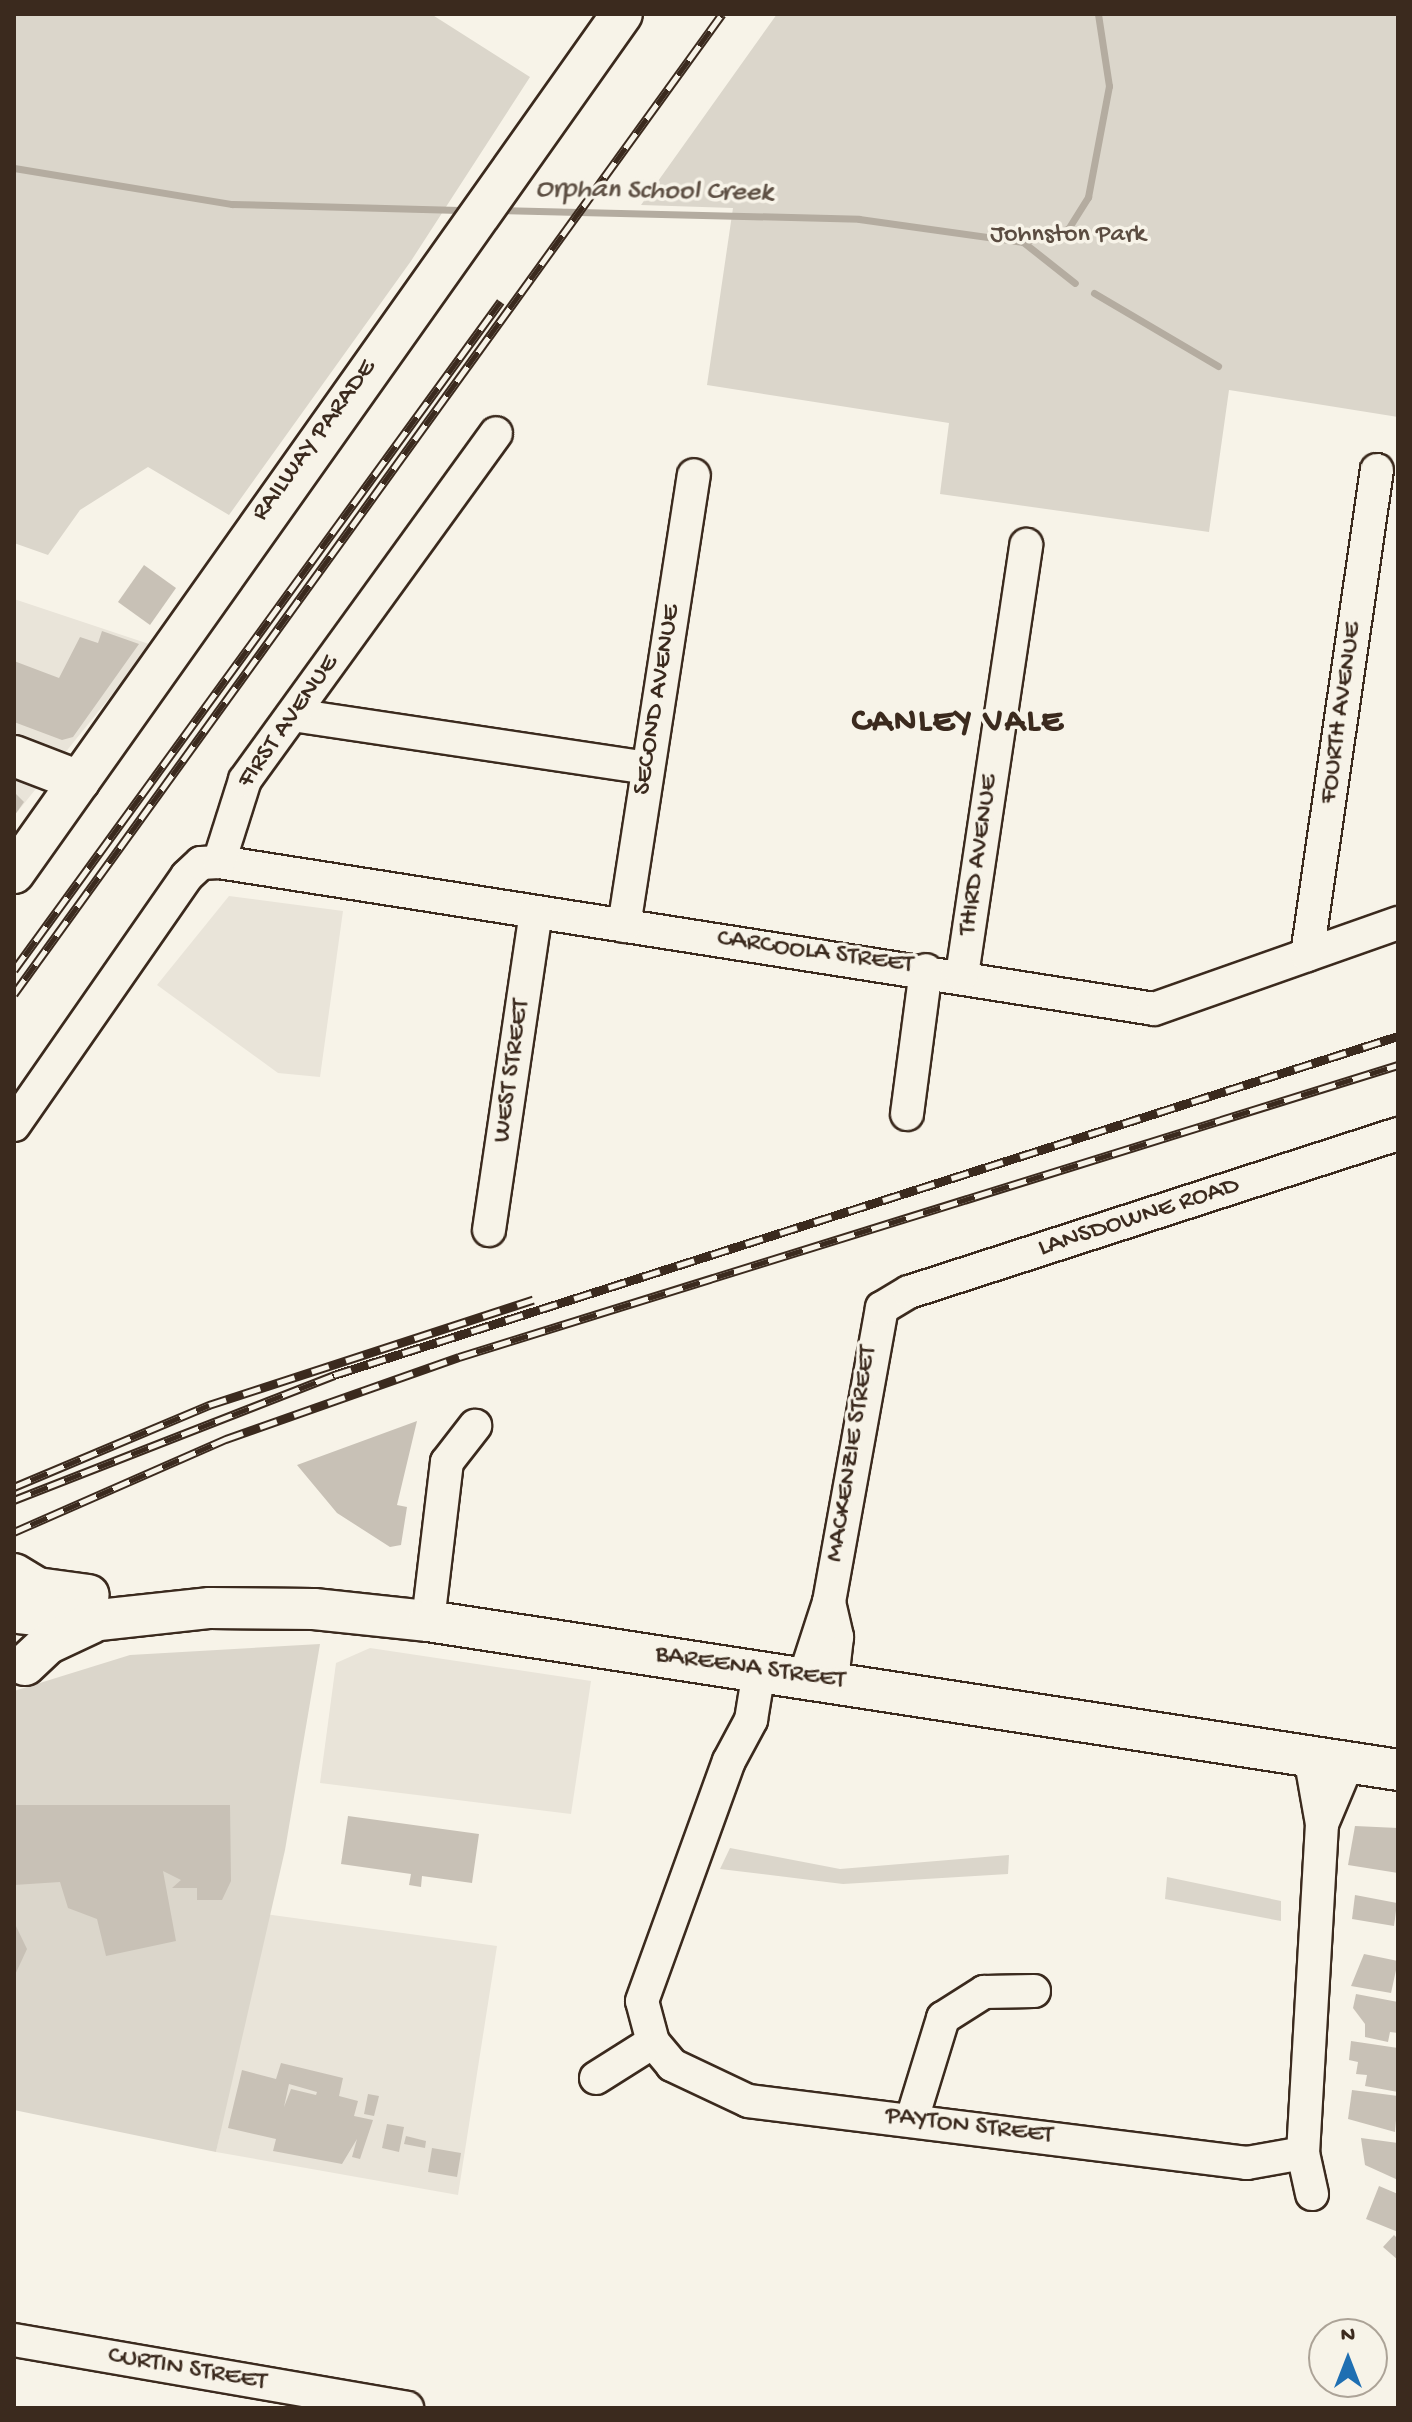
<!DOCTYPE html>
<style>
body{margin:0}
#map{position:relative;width:1412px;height:2422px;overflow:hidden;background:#f7f3e8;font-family:"Gochi Hand",sans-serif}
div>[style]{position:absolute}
.built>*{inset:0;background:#e9e4d9}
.green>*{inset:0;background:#dbd6cb}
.stream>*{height:7px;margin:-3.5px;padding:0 3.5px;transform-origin:3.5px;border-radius:3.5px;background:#b4aca0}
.building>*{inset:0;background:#c8c1b6}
.roads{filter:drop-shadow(2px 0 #3b2a1e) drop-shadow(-2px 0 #3b2a1e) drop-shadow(0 2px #3b2a1e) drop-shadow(0 -2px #3b2a1e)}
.minor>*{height:32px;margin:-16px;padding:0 16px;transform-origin:16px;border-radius:16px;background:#f7f3e8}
.major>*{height:40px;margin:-20px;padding:0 20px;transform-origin:20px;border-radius:20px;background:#f7f3e8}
.rail>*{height:9px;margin-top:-4.5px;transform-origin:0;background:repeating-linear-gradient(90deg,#f7f3e8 0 18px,#3b2a1e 0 36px);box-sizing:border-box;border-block:2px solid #3b2a1e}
span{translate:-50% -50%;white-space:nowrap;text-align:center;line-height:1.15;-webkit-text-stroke:7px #f7f3e8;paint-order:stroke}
.park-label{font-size:26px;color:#5b4c41}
.street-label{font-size:26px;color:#3b2a1e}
.water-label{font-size:28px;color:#5f5145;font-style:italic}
.district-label{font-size:34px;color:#3b2a1e;font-weight:700;letter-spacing:2px}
.frame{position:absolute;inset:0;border:16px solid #3b2a1e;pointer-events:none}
.north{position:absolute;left:1308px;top:2318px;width:80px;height:80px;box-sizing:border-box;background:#f7f3e8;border:2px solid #aca397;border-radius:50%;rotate:0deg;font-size:22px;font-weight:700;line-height:32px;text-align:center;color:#3b2a1e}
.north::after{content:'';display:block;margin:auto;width:28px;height:36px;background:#1f6fb2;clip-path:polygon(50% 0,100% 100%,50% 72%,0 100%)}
</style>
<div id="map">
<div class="built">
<i style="clip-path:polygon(14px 599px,152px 645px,14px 816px)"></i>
<i style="clip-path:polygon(229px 896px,343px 911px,320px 1077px,278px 1073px,157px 985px)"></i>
<i style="clip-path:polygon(370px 1648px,591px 1681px,571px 1814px,320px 1783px,336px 1663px)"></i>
<i style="clip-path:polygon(265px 1914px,497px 1946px,458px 2195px,216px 2152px)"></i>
</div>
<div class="green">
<i style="clip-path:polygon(14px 14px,431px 14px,530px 77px,411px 261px,229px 515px,148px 467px,80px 510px,48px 555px,14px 543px)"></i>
<i style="clip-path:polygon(777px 14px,1398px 14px,1398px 417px,1229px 390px,1209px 532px,940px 494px,949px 423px,707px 385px,733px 208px,641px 205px)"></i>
<i style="clip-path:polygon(320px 1644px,285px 1850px,216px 2152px,14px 2110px,14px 1691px,130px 1655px)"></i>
<i style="clip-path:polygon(730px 1848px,840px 1869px,1009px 1855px,1008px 1874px,843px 1884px,720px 1869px)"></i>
<i style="clip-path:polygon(1167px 1877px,1281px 1901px,1281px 1921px,1165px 1899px)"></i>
</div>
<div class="stream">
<i style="left:14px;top:168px;width:221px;rotate:9.4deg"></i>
<i style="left:232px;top:204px;width:237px;rotate:1.5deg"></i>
<i style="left:501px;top:210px;width:358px;rotate:1.4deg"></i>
<i style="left:859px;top:219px;width:166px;rotate:8deg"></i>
<i style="left:1023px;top:242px;width:47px;rotate:-16.1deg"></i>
<i style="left:1068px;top:229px;width:38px;rotate:-58deg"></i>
<i style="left:1088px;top:197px;width:113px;rotate:-79.3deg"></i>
<i style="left:1109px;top:86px;width:73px;rotate:-98.7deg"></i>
<i style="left:1023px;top:242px;width:66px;rotate:38.3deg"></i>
<i style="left:1094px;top:293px;width:144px;rotate:30.5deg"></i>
</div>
<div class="building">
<i style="clip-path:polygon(144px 565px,176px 588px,150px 625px,118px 602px)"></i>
<i style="clip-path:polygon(102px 631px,139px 644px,73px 737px,62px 740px,14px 722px,14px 661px,59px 678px,80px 637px,98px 643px)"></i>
<i style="clip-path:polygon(14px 792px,24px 802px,14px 816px)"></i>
<i style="clip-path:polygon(417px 1421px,397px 1505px,407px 1507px,401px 1545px,390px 1547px,337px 1513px,297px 1465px)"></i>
<i style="clip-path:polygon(14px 1805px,230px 1805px,231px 1881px,222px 1900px,197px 1900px,197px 1888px,172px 1888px,181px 1880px,163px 1871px,176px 1941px,106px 1956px,97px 1919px,68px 1908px,60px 1882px,14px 1885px)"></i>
<i style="clip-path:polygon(348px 1816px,479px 1834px,472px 1883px,422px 1876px,421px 1887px,409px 1885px,411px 1874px,341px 1864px)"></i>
<i style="clip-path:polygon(1355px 1826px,1398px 1828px,1398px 1873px,1348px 1865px)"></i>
<i style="clip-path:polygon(1355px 1895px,1397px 1903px,1394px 1926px,1352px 1919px)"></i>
<i style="clip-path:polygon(14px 1922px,27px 1949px,14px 1977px)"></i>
<i style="clip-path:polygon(1364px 1954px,1398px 1961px,1391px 1993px,1351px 1986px)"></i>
<i style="clip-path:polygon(1356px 1994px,1398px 2002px,1398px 2033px,1390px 2032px,1388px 2042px,1365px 2037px,1365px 2024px,1353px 2008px)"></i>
<i style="clip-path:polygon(1351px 2041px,1398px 2048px,1398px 2092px,1365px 2086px,1367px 2075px,1356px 2074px,1358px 2062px,1349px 2060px)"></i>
<i style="clip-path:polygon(evenodd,281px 2063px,343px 2078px,339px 2096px,358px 2101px,354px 2116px,373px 2120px,360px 2159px,352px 2157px,357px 2139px,342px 2164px,273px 2151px,276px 2139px,228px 2128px,242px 2070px,276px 2079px,281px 2063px,289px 2084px,317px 2092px,316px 2095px,291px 2089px,284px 2107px,289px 2084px)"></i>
<i style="clip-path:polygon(1352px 2090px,1398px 2096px,1395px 2132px,1348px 2119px)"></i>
<i style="clip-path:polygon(368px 2094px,379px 2096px,374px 2116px,364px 2114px)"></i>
<i style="clip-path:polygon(387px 2124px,404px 2127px,399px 2152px,382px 2148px)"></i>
<i style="clip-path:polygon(406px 2136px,426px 2141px,425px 2148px,404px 2144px)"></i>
<i style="clip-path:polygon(1361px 2138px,1398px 2143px,1398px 2180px,1365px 2165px)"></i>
<i style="clip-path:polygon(432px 2148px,461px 2153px,457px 2177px,428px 2172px)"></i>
<i style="clip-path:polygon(1379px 2186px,1398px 2194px,1398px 2232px,1366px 2219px)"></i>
<i style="clip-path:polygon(1394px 2235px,1398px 2239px,1398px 2260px,1383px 2247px)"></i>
</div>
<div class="roads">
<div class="minor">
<i style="left:293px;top:715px;width:358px;rotate:8.5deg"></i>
<i style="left:219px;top:862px;width:946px;rotate:8.93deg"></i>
<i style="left:1154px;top:1009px;width:259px;rotate:-19.4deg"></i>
<i style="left:624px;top:926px;width:456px;rotate:-81.2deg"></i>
<i style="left:1307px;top:955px;width:490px;rotate:-81.8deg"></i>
<i style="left:962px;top:975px;width:435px;rotate:-81.5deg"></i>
<i style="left:907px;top:1114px;width:145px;rotate:-82.5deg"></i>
<i style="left:14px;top:1125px;width:303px;rotate:-55.2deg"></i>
<i style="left:187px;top:876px;width:19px;rotate:-43deg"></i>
<i style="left:201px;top:863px;width:18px;rotate:-3deg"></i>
<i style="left:219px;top:862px;width:86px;rotate:-72.4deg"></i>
<i style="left:245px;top:780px;width:428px;rotate:-54.1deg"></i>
<i style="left:489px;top:1230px;width:321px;rotate:-81.6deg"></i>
<i style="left:829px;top:1602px;width:36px;rotate:77deg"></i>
<i style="left:837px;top:1637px;width:43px;rotate:96.6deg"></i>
<i style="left:428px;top:1621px;width:160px;rotate:-83.2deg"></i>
<i style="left:447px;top:1462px;width:46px;rotate:-52.1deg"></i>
<i style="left:805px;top:1676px;width:78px;rotate:-72deg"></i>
<i style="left:829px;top:1602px;width:299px;rotate:-79.8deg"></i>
<i style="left:882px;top:1308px;width:31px;rotate:-31deg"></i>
<i style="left:909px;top:1292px;width:514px;rotate:-17.91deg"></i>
<i style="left:1310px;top:1756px;width:69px;rotate:80deg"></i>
<i style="left:1322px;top:1824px;width:330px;rotate:93.3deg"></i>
<i style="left:1303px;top:2153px;width:42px;rotate:77.6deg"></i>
<i style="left:1322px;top:1824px;width:67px;rotate:-67.2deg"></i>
<i style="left:653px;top:2042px;width:30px;rotate:50deg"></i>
<i style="left:672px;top:2065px;width:84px;rotate:25.3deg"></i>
<i style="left:748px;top:2101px;width:503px;rotate:7.08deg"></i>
<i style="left:1247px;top:2163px;width:57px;rotate:-10.1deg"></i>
<i style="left:596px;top:2078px;width:67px;rotate:-32.3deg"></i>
<i style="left:653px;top:2042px;width:42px;rotate:-105deg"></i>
<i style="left:642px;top:2001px;width:255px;rotate:-70.1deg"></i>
<i style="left:729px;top:1761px;width:47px;rotate:-61.8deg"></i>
<i style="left:751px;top:1720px;width:50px;rotate:-80.7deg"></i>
<i style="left:912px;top:2119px;width:106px;rotate:-72.9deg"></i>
<i style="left:943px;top:2018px;width:49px;rotate:-32.4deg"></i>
<i style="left:984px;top:1992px;width:50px;rotate:-1.1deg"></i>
<i style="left:14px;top:2340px;width:399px;rotate:9.8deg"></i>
</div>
<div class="major">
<i style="left:14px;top:756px;width:70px;rotate:21deg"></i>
<i style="left:14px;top:873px;width:1052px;rotate:-54.71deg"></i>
<i style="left:14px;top:1574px;width:27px;rotate:31deg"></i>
<i style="left:37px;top:1588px;width:52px;rotate:7.7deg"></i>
<i style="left:19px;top:1613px;width:71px;rotate:6.4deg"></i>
<i style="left:90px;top:1621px;width:121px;rotate:-6.2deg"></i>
<i style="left:210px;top:1608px;width:104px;rotate:0.6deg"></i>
<i style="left:314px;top:1609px;width:115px;rotate:6deg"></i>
<i style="left:428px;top:1621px;width:981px;rotate:8.73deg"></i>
<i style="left:25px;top:1665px;width:33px;rotate:-43deg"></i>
<i style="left:49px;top:1643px;width:47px;rotate:-24.9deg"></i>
</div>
</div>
<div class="rail">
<i style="left:14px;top:970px;width:827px;rotate:-53.95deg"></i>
<i style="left:14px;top:994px;width:1209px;rotate:-54.15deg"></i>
<i style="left:14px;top:1487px;width:212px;rotate:-22.8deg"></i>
<i style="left:209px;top:1405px;width:341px;rotate:-18deg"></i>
<i style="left:14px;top:1500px;width:344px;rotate:-21.3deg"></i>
<i style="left:334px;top:1375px;width:1117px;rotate:-17.67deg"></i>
<i style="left:14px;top:1532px;width:232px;rotate:-23.7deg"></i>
<i style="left:226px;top:1439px;width:247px;rotate:-19.4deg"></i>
<i style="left:459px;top:1357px;width:983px;rotate:-17.27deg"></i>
</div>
<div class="park-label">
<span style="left:1068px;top:236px">Johnston Park</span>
</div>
<div class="street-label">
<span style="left:315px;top:441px;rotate:-54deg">RAILWAY PARADE</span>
<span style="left:658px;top:700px;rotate:-81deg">SECOND AVENUE</span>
<span style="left:1342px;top:713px;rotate:-82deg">FOURTH AVENUE</span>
<span style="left:289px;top:722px;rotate:-55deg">FIRST AVENUE</span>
<span style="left:980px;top:855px;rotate:-82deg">THIRD AVENUE</span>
<span style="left:815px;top:953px;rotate:8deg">CARCOOLA STREET</span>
<span style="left:513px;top:1071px;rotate:-82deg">WEST STREET</span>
<span style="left:1139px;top:1218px;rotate:-18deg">LANSDOWNE ROAD</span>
<span style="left:853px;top:1454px;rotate:-81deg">MACKENZIE STREET</span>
<span style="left:750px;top:1669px;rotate:8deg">BAREENA STREET</span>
<span style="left:969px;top:2127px;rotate:7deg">PAYTON STREET</span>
<span style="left:187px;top:2370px;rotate:10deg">CURTIN STREET</span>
</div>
<div class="water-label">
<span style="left:654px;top:192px;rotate:1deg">Orphan School Creek</span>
</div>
<div class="district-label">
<span style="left:958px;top:724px">CANLEY VALE</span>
</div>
<div class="frame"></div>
<div class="north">N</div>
</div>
